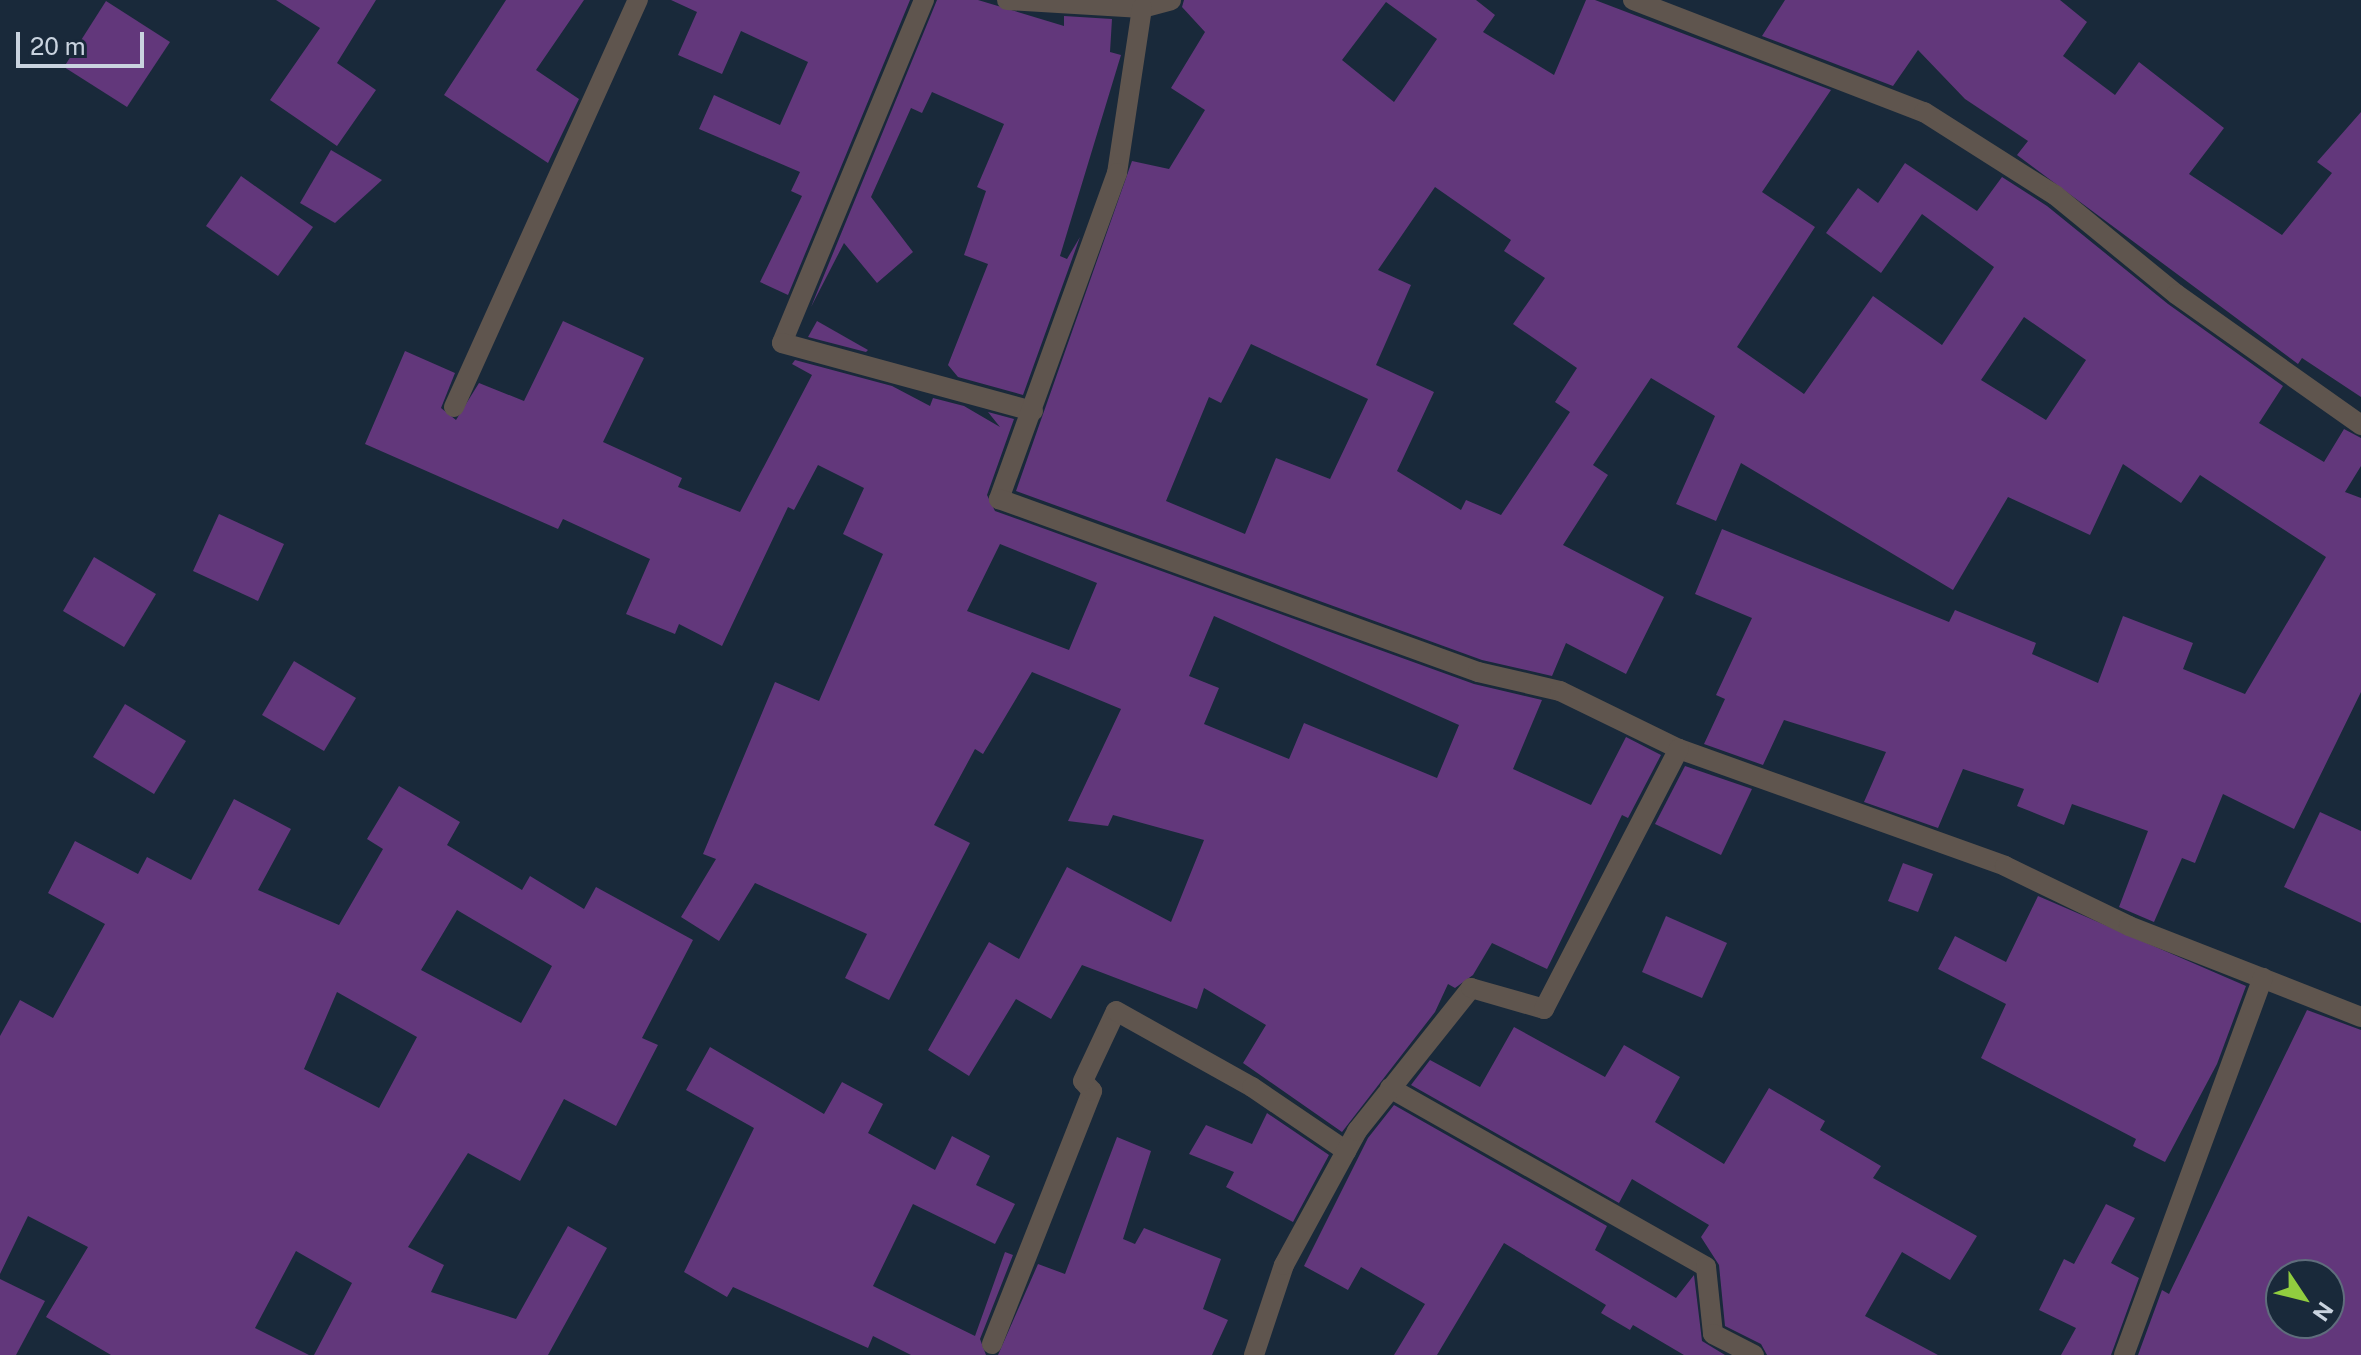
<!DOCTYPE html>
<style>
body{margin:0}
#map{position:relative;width:2361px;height:1355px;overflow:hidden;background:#19293a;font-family:"Public Sans",sans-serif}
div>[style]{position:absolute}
.building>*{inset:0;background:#62377b}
.street>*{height:20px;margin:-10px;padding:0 10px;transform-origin:10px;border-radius:10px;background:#5f554e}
span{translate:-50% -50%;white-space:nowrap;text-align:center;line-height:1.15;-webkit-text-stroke:6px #19293a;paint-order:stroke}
.north{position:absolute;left:2265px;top:1259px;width:80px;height:80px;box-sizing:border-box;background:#19293a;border:2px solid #5f6d7c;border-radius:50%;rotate:125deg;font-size:22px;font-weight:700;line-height:32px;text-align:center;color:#c9d3df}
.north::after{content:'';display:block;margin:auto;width:28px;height:36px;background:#91cd3f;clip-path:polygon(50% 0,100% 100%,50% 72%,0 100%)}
.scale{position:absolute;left:16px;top:32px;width:128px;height:36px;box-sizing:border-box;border:4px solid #c9d3df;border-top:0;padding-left:10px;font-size:24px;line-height:28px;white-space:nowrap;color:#c9d3df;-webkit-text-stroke:6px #19293a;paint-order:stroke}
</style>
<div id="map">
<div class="building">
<i style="clip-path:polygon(276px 0,376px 0,337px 63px,376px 90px,337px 146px,270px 100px,320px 28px)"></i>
<i style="clip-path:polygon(506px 0,584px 0,536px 70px,579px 99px,548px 163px,444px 95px)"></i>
<i style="clip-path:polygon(671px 0,910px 0,788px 295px,760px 282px,802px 196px,791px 191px,800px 172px,699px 129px,714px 95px,780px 125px,808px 62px,741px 31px,722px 74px,678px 55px,697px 12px)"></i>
<i style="clip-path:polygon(937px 0,978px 0,1064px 26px,1064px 16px,1112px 19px,1110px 52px,1121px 55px,1060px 256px,1067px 259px,1080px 237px,1023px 395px,958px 377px,948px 365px,988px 264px,964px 255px,986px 191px,977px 187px,1004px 124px,932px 92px,922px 113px,911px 108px,871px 197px,913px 252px,877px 283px,844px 243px,811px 307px)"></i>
<i style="clip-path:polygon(evenodd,1184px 0,1476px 0,1495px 15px,1483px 32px,1554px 75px,1586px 0,1595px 0,1831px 90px,1762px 192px,1815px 227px,1737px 347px,1804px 394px,1873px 296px,1942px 345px,1994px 267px,1922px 214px,1881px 273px,1826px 233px,1858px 188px,1878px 203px,1905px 163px,1977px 211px,2002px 177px,2047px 206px,2168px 304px,2283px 386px,2259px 423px,2324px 462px,2344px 429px,2361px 438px,2361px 466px,2345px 492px,2361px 498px,2361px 692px,2294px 829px,2223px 794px,2195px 863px,2182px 858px,2154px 922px,2119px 907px,2148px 831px,2072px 804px,2064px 825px,2017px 806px,2024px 789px,1963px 769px,1938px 828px,1864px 802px,1886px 752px,1784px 720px,1763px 765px,1704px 744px,1725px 699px,1716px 695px,1752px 618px,1695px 594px,1722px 529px,1949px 622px,1955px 610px,2036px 643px,2032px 654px,2098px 683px,2123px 616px,2193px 643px,2183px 669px,2245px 694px,2326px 557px,2200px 475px,2181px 503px,2123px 464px,2090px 535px,2008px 497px,1953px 590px,1741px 463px,1716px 521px,1676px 504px,1715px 416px,1651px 378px,1593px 465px,1608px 475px,1563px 545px,1664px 597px,1626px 674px,1566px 643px,1552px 676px,1482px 660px,1016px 491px,1132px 161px,1169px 169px,1205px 110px,1171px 88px,1205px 32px,1182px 7px,1184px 0,1386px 2px,1437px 39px,1394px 102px,1342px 60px,1386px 2px,1184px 0,1435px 187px,1511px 240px,1504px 251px,1545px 278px,1513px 324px,1577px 368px,1555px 402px,1570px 412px,1501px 515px,1466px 500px,1461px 510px,1397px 471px,1434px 392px,1376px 365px,1411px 285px,1378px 270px,1435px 187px,1184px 0,2024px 317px,2086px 360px,2046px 420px,1981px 380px,2024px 317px,1184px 0,1251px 344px,1368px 399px,1330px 479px,1276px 458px,1245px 534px,1166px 501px,1209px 397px,1221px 403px,1251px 344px)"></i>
<i style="clip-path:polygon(1785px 0,2060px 0,2087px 22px,2063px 56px,2115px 95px,2139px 62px,2224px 128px,2189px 174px,2282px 235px,2332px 173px,2317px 162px,2361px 112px,2361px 397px,2302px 358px,2298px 364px,2017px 155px,2028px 141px,1965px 99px,1918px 50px,1893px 86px,1762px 36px)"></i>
<i style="clip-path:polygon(106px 1px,170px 42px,127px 107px,64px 67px)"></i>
<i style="clip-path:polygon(331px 150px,382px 180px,335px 223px,300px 203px)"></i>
<i style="clip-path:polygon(241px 176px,313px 227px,278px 276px,206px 226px)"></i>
<i style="clip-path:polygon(evenodd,563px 321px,644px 358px,603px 442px,682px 478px,678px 487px,740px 512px,812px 375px,792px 364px,795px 360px,892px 386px,930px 406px,933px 398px,964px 406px,1000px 427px,988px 412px,1014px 419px,987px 495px,995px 511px,1474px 684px,1542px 700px,1513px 769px,1591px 805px,1626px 737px,1661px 755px,1628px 818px,1622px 815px,1547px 969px,1492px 943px,1473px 975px,1455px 988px,1448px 984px,1435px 1012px,1342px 1132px,1243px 1063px,1266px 1025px,1204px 988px,1197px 1009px,1082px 965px,1051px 1019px,1016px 999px,969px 1076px,928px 1050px,989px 942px,1019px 959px,1067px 867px,1171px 922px,1204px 840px,1113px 815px,1108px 826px,1068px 821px,1121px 709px,1032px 672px,983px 754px,975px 749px,934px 825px,970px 843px,889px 1000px,845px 978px,867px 934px,755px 883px,719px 941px,681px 917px,716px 859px,703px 854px,775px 682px,819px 701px,883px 554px,843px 534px,864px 488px,818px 465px,794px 510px,788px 507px,722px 646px,679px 624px,675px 634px,626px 614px,650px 559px,563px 519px,558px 529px,365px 444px,405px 351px,455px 373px,441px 408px,456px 420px,479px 383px,524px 401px,563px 321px,1000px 544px,1097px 583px,1069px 650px,967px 611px,1000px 544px,563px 321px,1214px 616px,1459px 725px,1437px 778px,1304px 723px,1289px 759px,1204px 724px,1219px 688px,1189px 676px,1214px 616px)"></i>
<i style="clip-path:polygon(817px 321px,868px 350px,866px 352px,808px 337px)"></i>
<i style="clip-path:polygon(219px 514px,284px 544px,258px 601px,193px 571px)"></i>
<i style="clip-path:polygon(94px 557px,156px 594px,124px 647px,63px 611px)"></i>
<i style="clip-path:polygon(294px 661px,356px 698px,324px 751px,262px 715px)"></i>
<i style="clip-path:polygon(125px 704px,186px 741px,154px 794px,93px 757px)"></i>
<i style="clip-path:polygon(1685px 766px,1752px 789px,1721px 855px,1655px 824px)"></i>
<i style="clip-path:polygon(evenodd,399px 786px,460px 822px,447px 845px,522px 890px,530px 876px,584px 909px,596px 887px,693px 940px,642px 1038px,658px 1045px,616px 1126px,564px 1099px,520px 1181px,468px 1153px,408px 1247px,444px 1265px,431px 1292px,516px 1319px,568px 1226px,607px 1248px,548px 1355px,314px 1355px,352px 1283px,296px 1251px,255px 1328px,309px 1355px,111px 1355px,46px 1317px,88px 1247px,28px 1216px,0 1274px,0 1036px,20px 1000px,53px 1018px,105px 924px,48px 893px,75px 841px,138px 874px,147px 857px,191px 880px,234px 799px,291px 829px,258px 890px,339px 925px,383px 849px,367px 839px,399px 786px,457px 910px,552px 966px,521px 1023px,421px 970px,457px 910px,399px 786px,337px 992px,417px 1037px,379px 1108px,304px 1069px,337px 992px)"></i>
<i style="clip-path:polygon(2320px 812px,2361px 831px,2361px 923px,2284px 887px)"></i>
<i style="clip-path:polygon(1903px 863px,1933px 874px,1918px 912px,1888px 901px)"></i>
<i style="clip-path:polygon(2038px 896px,2246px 986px,2217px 1064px,2165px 1162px,2133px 1146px,2136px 1139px,1981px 1058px,2006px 1004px,1938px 969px,1955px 936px,2006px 962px)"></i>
<i style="clip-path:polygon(1666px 916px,1727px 943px,1702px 998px,1642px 972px)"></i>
<i style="clip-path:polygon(evenodd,2307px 1010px,2361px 1030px,2361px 1355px,2138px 1355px,2162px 1290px,2169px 1294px,2307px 1010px,2281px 1275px,2329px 1275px,2329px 1323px,2281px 1323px,2281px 1275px)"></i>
<i style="clip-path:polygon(1514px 1027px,1605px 1077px,1624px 1045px,1680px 1077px,1655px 1122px,1724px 1164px,1769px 1088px,1825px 1121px,1820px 1130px,1881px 1166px,1873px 1178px,1977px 1236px,1950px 1280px,1902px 1252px,1865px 1316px,1938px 1355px,1767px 1355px,1761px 1344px,1725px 1326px,1719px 1265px,1701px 1237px,1709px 1225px,1632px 1179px,1619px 1203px,1411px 1085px,1430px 1060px,1480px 1087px)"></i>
<i style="clip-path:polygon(710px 1047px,824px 1114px,842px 1082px,883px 1104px,868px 1133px,935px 1170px,952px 1136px,990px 1156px,976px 1185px,1015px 1204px,995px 1244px,913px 1204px,873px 1286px,975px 1336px,1005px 1252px,1013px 1255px,980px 1339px,986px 1355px,911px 1355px,873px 1336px,868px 1348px,733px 1287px,727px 1297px,684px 1272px,754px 1128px,686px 1090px)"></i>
<i style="clip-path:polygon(1394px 1105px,1607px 1226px,1595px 1250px,1676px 1298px,1694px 1275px,1702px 1341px,1725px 1355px,1684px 1355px,1633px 1325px,1630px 1330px,1601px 1313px,1606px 1305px,1504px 1243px,1437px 1355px,1394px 1355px,1425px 1304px,1361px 1267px,1348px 1290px,1304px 1266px,1368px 1138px)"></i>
<i style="clip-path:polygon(1267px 1113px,1329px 1155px,1293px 1222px,1226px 1187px,1234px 1172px,1189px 1154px,1206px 1125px,1252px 1144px)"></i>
<i style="clip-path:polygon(1117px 1137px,1151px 1151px,1123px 1239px,1135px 1244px,1144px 1228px,1221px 1259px,1203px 1309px,1228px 1320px,1212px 1355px,998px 1355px,1038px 1264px,1065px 1274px)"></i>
<i style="clip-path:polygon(2106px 1204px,2135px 1218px,2111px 1263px,2139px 1278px,2111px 1355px,2061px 1355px,2076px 1328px,2039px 1310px,2064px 1259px,2074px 1264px)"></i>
<i style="clip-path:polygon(0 1279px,45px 1301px,16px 1355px,0 1355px)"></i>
</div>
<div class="street">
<i style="left:924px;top:0;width:371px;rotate:112.5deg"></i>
<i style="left:782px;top:343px;width:260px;rotate:15.2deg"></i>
<i style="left:1007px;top:0;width:135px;rotate:3.4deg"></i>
<i style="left:1142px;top:8px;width:30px;rotate:-15deg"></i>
<i style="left:1633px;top:0;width:312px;rotate:21.1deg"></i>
<i style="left:1924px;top:112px;width:155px;rotate:32.4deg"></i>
<i style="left:2055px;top:195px;width:156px;rotate:39.3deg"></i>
<i style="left:2176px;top:294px;width:227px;rotate:35.3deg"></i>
<i style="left:1142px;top:8px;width:167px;rotate:98.6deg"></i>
<i style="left:1117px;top:173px;width:347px;rotate:109.9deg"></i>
<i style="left:999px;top:499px;width:509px;rotate:19.86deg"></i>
<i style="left:1478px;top:672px;width:84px;rotate:13deg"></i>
<i style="left:1560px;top:691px;width:132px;rotate:26deg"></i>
<i style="left:1679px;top:749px;width:346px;rotate:19.7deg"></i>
<i style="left:2005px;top:866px;width:138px;rotate:25.8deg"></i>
<i style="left:2129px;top:926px;width:249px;rotate:21.4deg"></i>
<i style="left:454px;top:407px;width:447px;rotate:-65.7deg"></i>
<i style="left:1390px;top:1088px;width:363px;rotate:29.5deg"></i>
<i style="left:1706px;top:1267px;width:67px;rotate:84deg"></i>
<i style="left:1713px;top:1334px;width:46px;rotate:27.1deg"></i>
<i style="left:992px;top:1344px;width:272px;rotate:-68.4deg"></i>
<i style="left:1092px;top:1091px;width:13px;rotate:-132deg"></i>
<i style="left:1083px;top:1081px;width:77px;rotate:-64.8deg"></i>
<i style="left:1116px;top:1011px;width:156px;rotate:29.2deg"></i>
<i style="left:1252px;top:1087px;width:114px;rotate:34.2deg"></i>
<i style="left:1254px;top:1355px;width:95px;rotate:-71.6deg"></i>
<i style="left:1284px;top:1265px;width:153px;rotate:-61.4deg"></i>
<i style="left:1357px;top:1131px;width:183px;rotate:-51.4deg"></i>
<i style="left:1471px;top:988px;width:76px;rotate:16deg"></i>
<i style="left:1544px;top:1009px;width:293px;rotate:-62.6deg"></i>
<i style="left:2124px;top:1355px;width:402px;rotate:-69.8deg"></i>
</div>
<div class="north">N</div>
<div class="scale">20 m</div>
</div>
